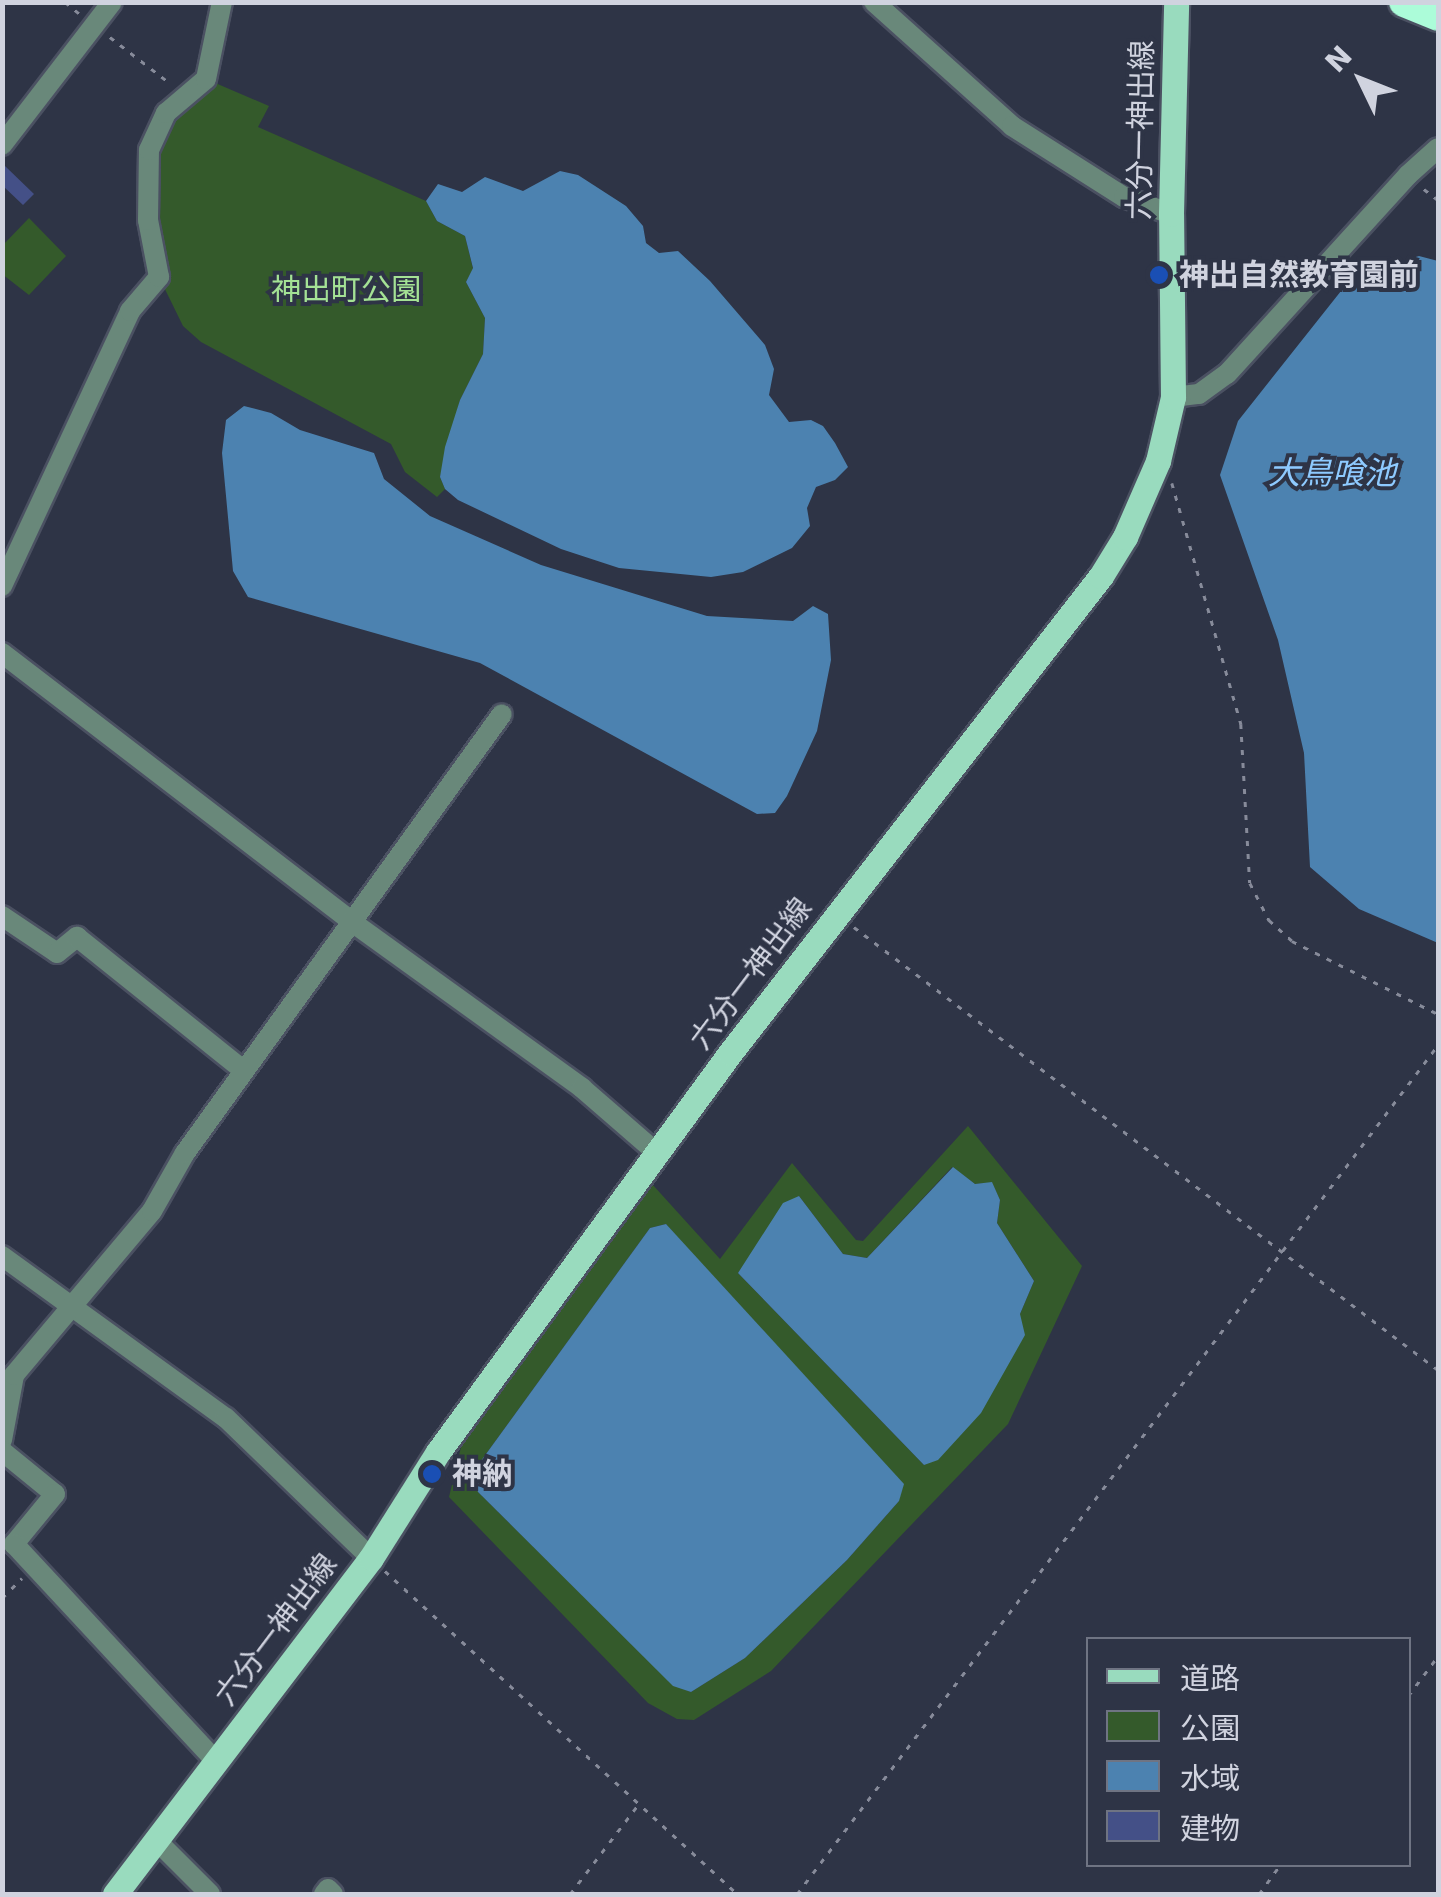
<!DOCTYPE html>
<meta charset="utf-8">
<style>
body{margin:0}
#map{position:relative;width:1441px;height:1897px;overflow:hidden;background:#2e3446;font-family:"DejaVu Sans","Noto Sans JP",sans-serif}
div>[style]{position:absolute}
.green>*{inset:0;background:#345a2b}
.water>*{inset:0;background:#4c82b0}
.building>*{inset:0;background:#445087}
.path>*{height:2.5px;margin-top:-1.25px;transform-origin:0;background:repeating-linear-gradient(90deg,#878b9a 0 5px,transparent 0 13px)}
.roads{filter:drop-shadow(2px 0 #4b5162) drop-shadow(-2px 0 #4b5162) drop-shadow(0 2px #4b5162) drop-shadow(0 -2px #4b5162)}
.minor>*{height:20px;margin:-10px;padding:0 10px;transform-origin:10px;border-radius:10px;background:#69887a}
.major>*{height:25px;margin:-12.5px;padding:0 12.5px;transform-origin:12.5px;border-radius:12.5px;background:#99dbbe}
.highway>*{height:30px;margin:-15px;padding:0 15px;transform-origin:15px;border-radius:15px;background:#acfcd9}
.dots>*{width:28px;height:28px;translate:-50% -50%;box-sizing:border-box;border:5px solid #2e3446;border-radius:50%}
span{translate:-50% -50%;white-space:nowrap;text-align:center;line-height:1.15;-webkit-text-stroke:8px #2e3446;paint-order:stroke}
.street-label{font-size:30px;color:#d0d3df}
.poi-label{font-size:30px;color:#d0d3df;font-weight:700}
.left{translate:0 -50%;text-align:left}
.park-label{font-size:30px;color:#a4e295}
.water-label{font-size:32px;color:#8ecaff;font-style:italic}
.frame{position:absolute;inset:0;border:5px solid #d0d3df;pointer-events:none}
.legend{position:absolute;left:1086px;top:1637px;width:325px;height:230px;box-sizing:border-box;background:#2e3446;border:2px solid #6f7483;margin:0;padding:12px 18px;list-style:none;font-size:30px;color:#d0d3df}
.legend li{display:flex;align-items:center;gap:20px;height:50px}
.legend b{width:50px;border:2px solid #6f7483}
.north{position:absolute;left:1311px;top:30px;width:100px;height:100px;-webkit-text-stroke:8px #2e3446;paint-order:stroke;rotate:313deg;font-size:28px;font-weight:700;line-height:40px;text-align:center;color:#d0d3df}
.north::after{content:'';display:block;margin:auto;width:35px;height:45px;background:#d0d3df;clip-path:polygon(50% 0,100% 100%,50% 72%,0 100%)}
</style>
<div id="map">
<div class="green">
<i style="clip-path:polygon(206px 79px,269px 106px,258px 127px,426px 201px,437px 221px,465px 236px,473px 269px,466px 282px,485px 318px,483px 354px,460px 400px,440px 477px,445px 489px,437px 497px,405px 472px,391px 444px,201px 342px,183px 326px,159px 277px,145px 181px,166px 113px)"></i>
<i style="clip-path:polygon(29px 218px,66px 256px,29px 295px,2px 274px,3px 245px)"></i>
<i style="clip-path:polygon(evenodd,968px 1126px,1082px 1266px,1008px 1424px,771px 1671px,694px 1720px,677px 1719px,648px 1703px,449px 1497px,461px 1447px,652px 1184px,720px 1259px,792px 1163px,856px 1240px,863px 1241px,968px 1126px,952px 1167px,975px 1184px,992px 1183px,1000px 1200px,997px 1223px,1034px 1281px,1020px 1314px,924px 1465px,738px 1273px,799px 1196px,843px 1254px,867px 1258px,952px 1167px,968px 1126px,666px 1224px,899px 1501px,847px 1560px,745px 1658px,691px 1692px,673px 1685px,478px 1492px,470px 1476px,650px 1228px,666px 1224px)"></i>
</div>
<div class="water">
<i style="clip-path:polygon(560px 171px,578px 175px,626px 206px,643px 226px,646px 243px,659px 253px,678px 251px,710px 281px,765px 345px,774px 369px,769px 395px,789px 422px,811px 420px,823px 426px,835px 443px,848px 467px,835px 480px,816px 487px,807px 508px,810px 526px,792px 548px,743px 572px,711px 577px,619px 568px,561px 549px,458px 500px,445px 489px,440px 477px,445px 447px,460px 400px,483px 354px,485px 318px,466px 282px,473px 268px,465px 236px,437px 221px,426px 201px,438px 184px,462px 192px,485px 177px,523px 191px)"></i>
<i style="clip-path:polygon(1419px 256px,1438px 261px,1438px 943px,1359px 909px,1310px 867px,1304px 753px,1278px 640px,1220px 475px,1238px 421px,1341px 291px,1382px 267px)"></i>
<i style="clip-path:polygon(244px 406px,271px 413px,300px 430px,374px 453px,384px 479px,430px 516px,541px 565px,707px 616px,793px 621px,813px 606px,828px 614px,831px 660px,817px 731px,787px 796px,775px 813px,757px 814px,480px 663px,248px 597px,233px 571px,222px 453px,226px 420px)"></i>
<i style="clip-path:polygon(953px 1167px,975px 1184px,992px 1182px,1000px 1200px,997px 1223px,1034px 1281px,1020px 1314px,1025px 1335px,981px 1413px,938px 1460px,924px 1465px,738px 1273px,783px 1203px,799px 1196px,843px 1254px,867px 1258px)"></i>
<i style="clip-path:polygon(666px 1224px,904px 1484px,899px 1501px,847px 1560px,745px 1658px,691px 1692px,673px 1686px,478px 1492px,470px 1476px,650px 1228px)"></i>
</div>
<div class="building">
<i style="clip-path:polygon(5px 166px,34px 194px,23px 205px,2px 185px)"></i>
</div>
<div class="path">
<i style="left:65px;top:2px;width:19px;rotate:39deg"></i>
<i style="left:110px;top:37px;width:77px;rotate:37.6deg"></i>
<i style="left:1424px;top:189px;width:18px;rotate:38deg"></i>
<i style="left:1172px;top:483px;width:251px;rotate:74deg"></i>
<i style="left:1241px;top:724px;width:159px;rotate:86.8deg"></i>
<i style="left:1250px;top:883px;width:42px;rotate:62.8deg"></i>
<i style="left:1269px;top:920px;width:31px;rotate:42deg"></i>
<i style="left:1292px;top:941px;width:163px;rotate:26.6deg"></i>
<i style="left:854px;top:927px;width:733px;rotate:37.18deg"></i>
<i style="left:385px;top:1571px;width:478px;rotate:42.5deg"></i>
<i style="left:2px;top:1598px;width:28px;rotate:-45deg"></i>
<i style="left:1408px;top:1696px;width:50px;rotate:-53.1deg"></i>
<i style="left:570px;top:1894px;width:111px;rotate:-52.7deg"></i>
<i style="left:797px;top:1894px;width:1064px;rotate:-52.95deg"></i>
<i style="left:1259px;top:1894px;width:37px;rotate:-54deg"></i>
</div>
<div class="roads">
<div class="minor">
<i style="left:874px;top:2px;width:186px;rotate:41.9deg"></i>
<i style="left:1012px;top:126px;width:133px;rotate:32.4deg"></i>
<i style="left:1124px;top:197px;width:50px;rotate:19.9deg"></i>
<i style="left:2px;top:145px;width:180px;rotate:-52.4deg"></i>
<i style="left:1173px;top:397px;width:26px;rotate:-7deg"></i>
<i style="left:1199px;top:394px;width:34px;rotate:-36deg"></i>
<i style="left:1227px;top:374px;width:269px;rotate:-47.7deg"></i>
<i style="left:1408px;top:175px;width:40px;rotate:-42deg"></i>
<i style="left:2px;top:586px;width:303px;rotate:-65deg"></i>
<i style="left:130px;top:311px;width:45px;rotate:-49.5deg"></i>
<i style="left:159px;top:277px;width:58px;rotate:-100.9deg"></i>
<i style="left:148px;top:220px;width:70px;rotate:-89.2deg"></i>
<i style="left:149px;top:150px;width:41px;rotate:-65.3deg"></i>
<i style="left:166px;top:113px;width:52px;rotate:-40.4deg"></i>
<i style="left:206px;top:79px;width:79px;rotate:-78.3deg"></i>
<i style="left:2px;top:653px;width:441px;rotate:37.5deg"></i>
<i style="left:352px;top:922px;width:284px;rotate:35.8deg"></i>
<i style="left:582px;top:1088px;width:101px;rotate:41deg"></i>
<i style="left:2px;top:916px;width:66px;rotate:33.9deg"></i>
<i style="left:57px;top:953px;width:26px;rotate:-39deg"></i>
<i style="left:77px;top:937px;width:214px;rotate:38.7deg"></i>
<i style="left:2px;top:1256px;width:276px;rotate:35.9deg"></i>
<i style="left:226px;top:1418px;width:202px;rotate:44deg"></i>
<i style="left:2px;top:1440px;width:66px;rotate:-79.5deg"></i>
<i style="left:14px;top:1375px;width:214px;rotate:-49.9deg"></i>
<i style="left:152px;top:1211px;width:67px;rotate:-60.4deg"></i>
<i style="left:185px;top:1153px;width:541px;rotate:-54.17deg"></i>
<i style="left:2px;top:1451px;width:68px;rotate:39.1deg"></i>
<i style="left:55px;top:1494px;width:65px;rotate:129.4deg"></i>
<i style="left:14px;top:1544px;width:296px;rotate:47.1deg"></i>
<i style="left:157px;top:1841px;width:75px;rotate:45deg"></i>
<i style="left:324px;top:1894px;width:6px;rotate:-51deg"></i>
<i style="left:328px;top:1889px;width:7px;rotate:45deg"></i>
</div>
<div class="major">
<i style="left:115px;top:1894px;width:422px;rotate:-52.7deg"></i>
<i style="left:371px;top:1558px;width:125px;rotate:-57.7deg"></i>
<i style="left:438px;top:1452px;width:494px;rotate:-53.8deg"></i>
<i style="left:730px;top:1053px;width:604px;rotate:-52.13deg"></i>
<i style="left:1101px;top:576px;width:46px;rotate:-58.4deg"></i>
<i style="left:1125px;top:537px;width:83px;rotate:-66.5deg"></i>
<i style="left:1158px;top:461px;width:66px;rotate:-76.8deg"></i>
<i style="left:1173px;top:397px;width:183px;rotate:-90.6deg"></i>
<i style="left:1171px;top:214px;width:212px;rotate:-88.6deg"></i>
</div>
<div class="highway">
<i style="left:1404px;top:2px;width:37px;rotate:22deg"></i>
</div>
</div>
<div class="dots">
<i style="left:1159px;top:275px;background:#1a4fb4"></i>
<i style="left:432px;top:1474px;background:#1a4fb4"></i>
</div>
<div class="street-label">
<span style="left:1141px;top:130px;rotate:-89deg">六分一神出線</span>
<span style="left:751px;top:974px;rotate:-53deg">六分一神出線</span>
<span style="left:276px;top:1630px;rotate:-53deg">六分一神出線</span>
</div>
<div class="poi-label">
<span class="left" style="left:1179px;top:275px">神出自然教育園前</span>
<span class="left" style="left:452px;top:1474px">神納</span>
</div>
<div class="park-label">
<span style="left:346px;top:290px">神出町公園</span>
</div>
<div class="water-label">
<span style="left:1332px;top:473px">大鳥喰池</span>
</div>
<div class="frame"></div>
<ul class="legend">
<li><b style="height:12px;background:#99dbbe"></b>道路</li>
<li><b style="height:28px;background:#345a2b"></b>公園</li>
<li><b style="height:28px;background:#4c82b0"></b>水域</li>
<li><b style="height:28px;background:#445087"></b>建物</li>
</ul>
<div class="north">N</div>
</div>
